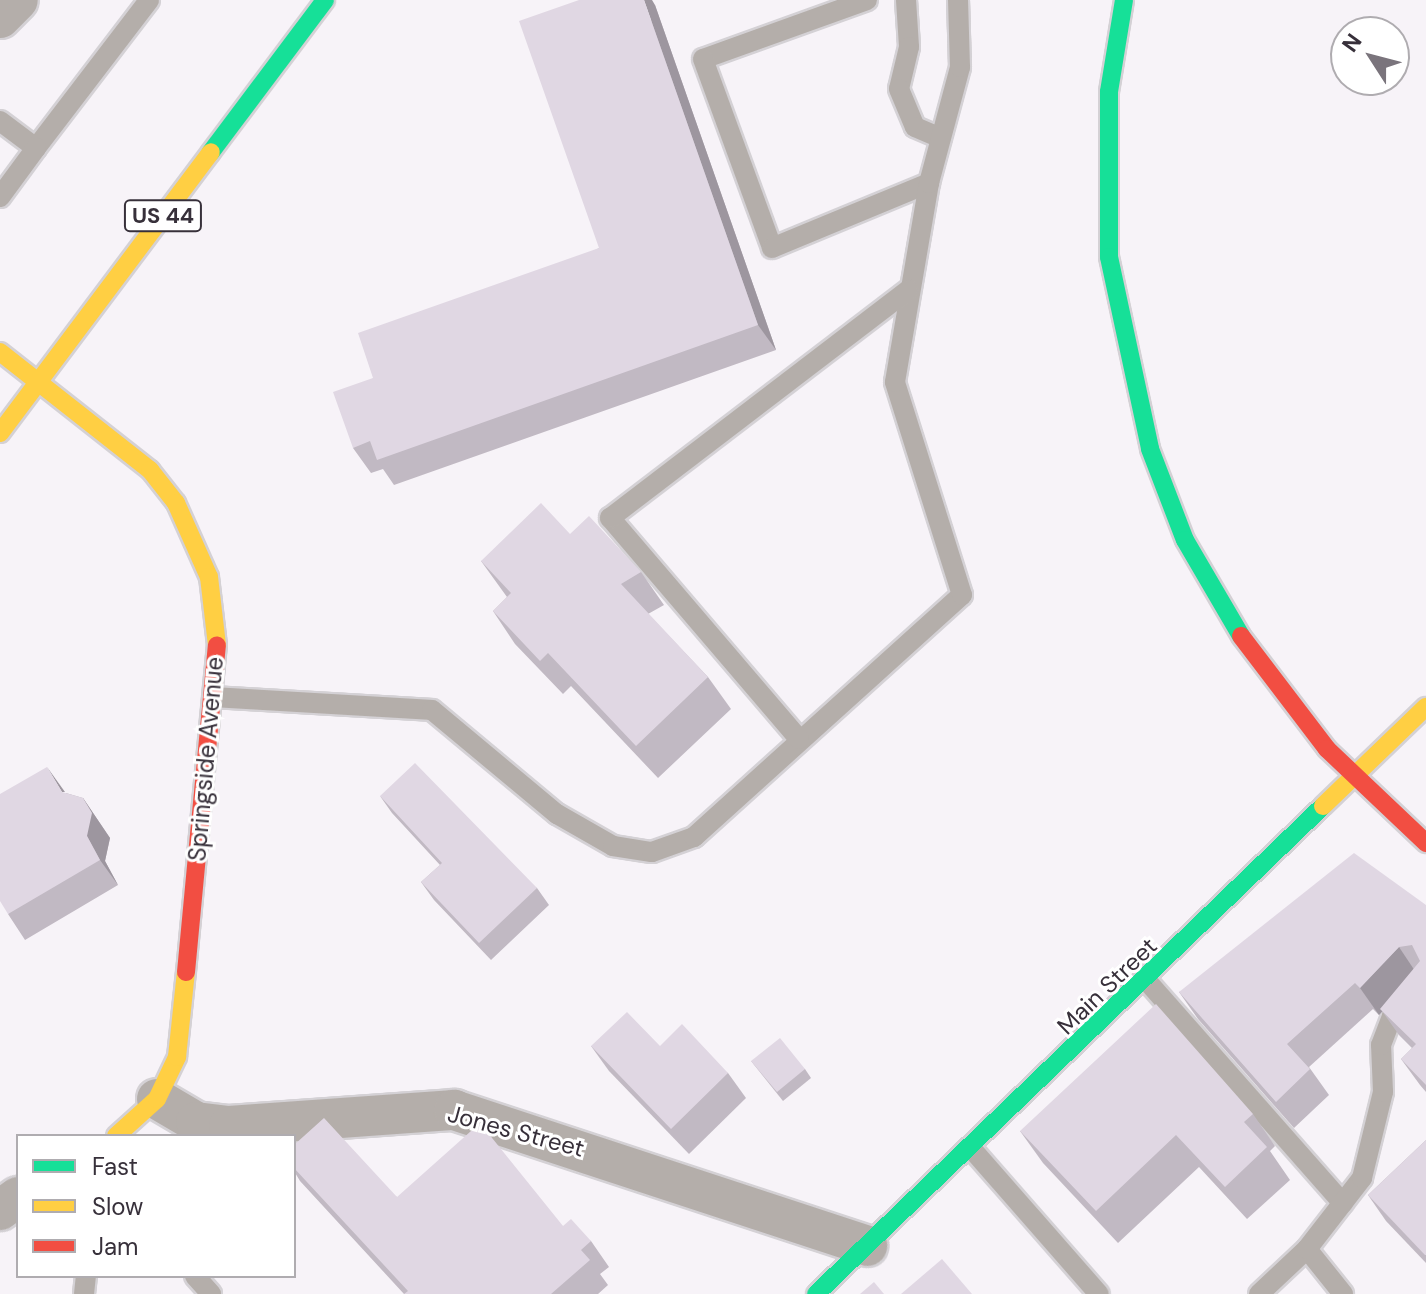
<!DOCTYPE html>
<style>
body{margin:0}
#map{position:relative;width:1426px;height:1294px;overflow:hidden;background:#f7f3f8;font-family:"DM Sans",sans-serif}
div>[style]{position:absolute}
.roads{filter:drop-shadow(2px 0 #d4d1d5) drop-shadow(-2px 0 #d4d1d5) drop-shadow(0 2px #d4d1d5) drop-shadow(0 -2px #d4d1d5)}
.lane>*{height:20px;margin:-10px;padding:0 10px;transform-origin:10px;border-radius:10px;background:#b4aeaa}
.street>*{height:40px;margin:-20px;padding:0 20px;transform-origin:20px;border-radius:20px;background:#b4aeaa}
.fast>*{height:18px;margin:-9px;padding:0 9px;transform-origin:9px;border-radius:9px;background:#16e098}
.slow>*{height:18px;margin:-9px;padding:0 9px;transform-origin:9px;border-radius:9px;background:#ffcf43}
.jam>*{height:18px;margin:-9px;padding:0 9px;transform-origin:9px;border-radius:9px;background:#f24e42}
.wall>*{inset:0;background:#c1b9c3}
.shaded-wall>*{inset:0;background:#9d969f}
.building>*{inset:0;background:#e0d7e3}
span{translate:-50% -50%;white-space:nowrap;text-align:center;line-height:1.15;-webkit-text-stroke:6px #fff;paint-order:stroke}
.shield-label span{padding:2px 6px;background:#fff;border:2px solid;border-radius:6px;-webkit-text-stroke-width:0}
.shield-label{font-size:22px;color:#37303a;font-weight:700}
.street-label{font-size:24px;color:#37303a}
.legend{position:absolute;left:16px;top:1134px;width:280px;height:144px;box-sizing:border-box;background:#fff;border:2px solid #afacb0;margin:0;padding:10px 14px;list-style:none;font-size:24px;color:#37303a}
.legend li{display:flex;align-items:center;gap:16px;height:40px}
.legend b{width:40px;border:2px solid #afacb0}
.north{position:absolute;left:1330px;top:16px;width:80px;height:80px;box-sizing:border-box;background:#fff;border:2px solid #afacb0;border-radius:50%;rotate:306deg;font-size:22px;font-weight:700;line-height:32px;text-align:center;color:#37303a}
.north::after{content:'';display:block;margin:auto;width:28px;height:36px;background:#7a747c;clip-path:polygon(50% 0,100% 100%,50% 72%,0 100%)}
</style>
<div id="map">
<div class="roads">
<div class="lane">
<i style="left:867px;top:0;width:174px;rotate:160.2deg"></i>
<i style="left:703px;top:59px;width:201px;rotate:69.9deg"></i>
<i style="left:772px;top:248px;width:170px;rotate:-22.5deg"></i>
<i style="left:906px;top:0;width:47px;rotate:86.3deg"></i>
<i style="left:909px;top:47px;width:43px;rotate:103.4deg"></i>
<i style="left:899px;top:89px;width:41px;rotate:67.2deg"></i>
<i style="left:915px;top:127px;width:28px;rotate:23deg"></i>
<i style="left:0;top:121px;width:45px;rotate:36.9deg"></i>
<i style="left:36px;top:148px;width:186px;rotate:-52.6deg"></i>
<i style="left:0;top:197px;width:61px;rotate:-53.7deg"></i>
<i style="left:214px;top:697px;width:218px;rotate:3.4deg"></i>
<i style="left:432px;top:710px;width:163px;rotate:39.8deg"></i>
<i style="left:557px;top:814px;width:64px;rotate:29.7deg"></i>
<i style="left:613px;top:846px;width:39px;rotate:9deg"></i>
<i style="left:652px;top:852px;width:45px;rotate:-19.7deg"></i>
<i style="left:694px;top:837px;width:361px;rotate:-42.1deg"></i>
<i style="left:962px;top:595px;width:223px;rotate:-107.5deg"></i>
<i style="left:895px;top:382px;width:202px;rotate:-80.3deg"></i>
<i style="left:929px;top:183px;width:120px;rotate:-75deg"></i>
<i style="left:960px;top:67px;width:67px;rotate:-91.7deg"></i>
<i style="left:799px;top:739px;width:291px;rotate:-130.5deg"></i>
<i style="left:610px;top:518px;width:375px;rotate:-37.4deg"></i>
<i style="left:1147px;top:981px;width:296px;rotate:48.6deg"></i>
<i style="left:971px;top:1148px;width:194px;rotate:48.8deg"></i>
<i style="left:1307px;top:1249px;width:58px;rotate:51.3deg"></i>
<i style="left:195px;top:1276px;width:24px;rotate:48deg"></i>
<i style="left:84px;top:1294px;width:18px;rotate:-84deg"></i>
<i style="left:1259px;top:1294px;width:66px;rotate:-43.2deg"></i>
<i style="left:1307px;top:1249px;width:90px;rotate:-52.2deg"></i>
<i style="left:1362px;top:1178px;width:89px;rotate:-76.3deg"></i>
<i style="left:1383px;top:1092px;width:47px;rotate:-92.4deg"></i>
<i style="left:1381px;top:1045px;width:31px;rotate:-69deg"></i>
<i style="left:1392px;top:1016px;width:47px;rotate:-44.1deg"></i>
</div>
<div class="street">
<i style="left:0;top:18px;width:25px;rotate:-45deg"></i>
<i style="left:157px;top:1099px;width:45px;rotate:30.5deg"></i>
<i style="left:196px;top:1122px;width:33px;rotate:7deg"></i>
<i style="left:229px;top:1126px;width:226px;rotate:-4.1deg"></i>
<i style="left:454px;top:1110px;width:435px;rotate:18.2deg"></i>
<i style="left:0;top:1210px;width:22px;rotate:-36deg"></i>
</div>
<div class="fast">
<i style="left:1124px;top:0;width:93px;rotate:99.3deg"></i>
<i style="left:1109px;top:92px;width:165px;rotate:90deg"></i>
<i style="left:1109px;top:257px;width:196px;rotate:77.9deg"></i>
<i style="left:1150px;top:449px;width:97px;rotate:69deg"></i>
<i style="left:1185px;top:540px;width:111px;rotate:59.7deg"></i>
<i style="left:211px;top:152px;width:190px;rotate:-53.1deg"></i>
<i style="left:816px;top:1294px;width:704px;rotate:-43.91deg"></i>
</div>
<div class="slow">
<i style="left:0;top:352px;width:191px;rotate:38.2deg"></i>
<i style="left:150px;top:470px;width:42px;rotate:51.8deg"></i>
<i style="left:176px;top:503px;width:81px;rotate:66deg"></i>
<i style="left:209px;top:577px;width:68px;rotate:83.3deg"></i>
<i style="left:0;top:433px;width:351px;rotate:-53.1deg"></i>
<i style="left:1323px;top:806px;width:143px;rotate:-43.9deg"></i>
<i style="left:116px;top:1136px;width:55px;rotate:-42.1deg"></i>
<i style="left:157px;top:1099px;width:47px;rotate:-64.5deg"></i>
<i style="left:177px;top:1057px;width:85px;rotate:-84deg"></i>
</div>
<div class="jam">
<i style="left:1241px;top:636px;width:142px;rotate:52.7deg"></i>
<i style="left:1327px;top:749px;width:137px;rotate:43.5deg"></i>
<i style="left:186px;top:972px;width:328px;rotate:-84.6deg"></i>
</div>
</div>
<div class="wall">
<i style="clip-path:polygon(655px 5px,776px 350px,394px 485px,383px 469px,371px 473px,353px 448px,373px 378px,599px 248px)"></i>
<i style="clip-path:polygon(570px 534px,641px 572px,664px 605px,648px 614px,708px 677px,731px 709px,658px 778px,571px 686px,563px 694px,515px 644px,493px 611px,507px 597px,481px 561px)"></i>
<i style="clip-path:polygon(66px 793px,83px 798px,110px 838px,105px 861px,118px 885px,25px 940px,8px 914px)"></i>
<i style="clip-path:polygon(380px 796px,537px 888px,549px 905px,491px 960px,434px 900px,421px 882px,440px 865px,392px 813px)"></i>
<i style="clip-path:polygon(1426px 905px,1426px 1092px,1420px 1085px,1401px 1059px,1412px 1048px,1399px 1035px,1382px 1011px,1379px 1015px,1373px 1009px,1309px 1067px,1329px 1095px,1294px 1128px,1198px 1019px,1179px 992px)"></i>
<i style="clip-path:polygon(591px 1046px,660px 1046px,728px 1073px,746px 1098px,689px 1154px,609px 1071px)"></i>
<i style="clip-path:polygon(751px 1061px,805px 1069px,811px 1078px,783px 1101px)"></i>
<i style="clip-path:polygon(1253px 1114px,1275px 1146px,1270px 1151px,1290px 1180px,1247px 1219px,1199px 1167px,1118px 1243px,1043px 1163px,1020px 1131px)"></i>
<i style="clip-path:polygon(1426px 1140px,1426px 1263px,1386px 1221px,1368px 1195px)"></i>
<i style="clip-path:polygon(294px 1145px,397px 1197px,563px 1226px,591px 1241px,609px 1267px,600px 1274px,608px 1285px,598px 1294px,404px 1294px,300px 1181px,294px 1171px)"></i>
</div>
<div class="shaded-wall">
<i style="clip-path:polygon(644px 0,652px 0,655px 5px,776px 350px,758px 325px)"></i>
<i style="clip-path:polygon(47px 767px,65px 792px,62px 792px)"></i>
<i style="clip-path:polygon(83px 798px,110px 838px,105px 861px,118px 885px,100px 860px,87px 836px)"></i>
<i style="clip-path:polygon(1399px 947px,1417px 974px,1379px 1015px,1360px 988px)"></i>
</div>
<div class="building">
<i style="clip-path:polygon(579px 0,644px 0,758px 325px,377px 460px,370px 441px,353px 448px,333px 392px,373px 378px,358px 333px,599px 248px,519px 21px)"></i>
<i style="clip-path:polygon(541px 503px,570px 534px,589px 516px,641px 572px,621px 584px,708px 677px,636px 746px,548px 653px,540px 661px,493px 611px,511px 593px,481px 561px)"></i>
<i style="clip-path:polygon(415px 763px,537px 888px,479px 943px,421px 882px,442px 863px,380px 796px)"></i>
<i style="clip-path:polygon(47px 767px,62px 792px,83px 798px,92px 813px,87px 836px,100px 860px,8px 914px,0 901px,0 794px)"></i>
<i style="clip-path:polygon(1354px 853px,1426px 905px,1426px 1085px,1401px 1059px,1416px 1044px,1380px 1009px,1420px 961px,1412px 945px,1399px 947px,1360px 988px,1355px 983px,1287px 1044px,1310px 1069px,1276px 1102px,1179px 992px)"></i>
<i style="clip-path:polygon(1156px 1004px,1253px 1114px,1244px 1122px,1267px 1147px,1225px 1187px,1176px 1135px,1096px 1211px,1020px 1131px)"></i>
<i style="clip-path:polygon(627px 1012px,660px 1046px,682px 1024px,728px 1073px,671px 1129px,591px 1046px)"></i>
<i style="clip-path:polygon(780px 1038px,805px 1069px,777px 1092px,751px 1061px)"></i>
<i style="clip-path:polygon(324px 1118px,397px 1197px,480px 1123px,563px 1226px,571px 1219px,591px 1241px,581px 1250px,590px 1260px,551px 1294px,404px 1294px,408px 1291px,294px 1168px,294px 1145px)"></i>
<i style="clip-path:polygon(1426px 1140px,1426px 1255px,1425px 1255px,1368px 1195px)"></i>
<i style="clip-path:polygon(942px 1259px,972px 1294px,901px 1294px)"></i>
<i style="clip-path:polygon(874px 1282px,884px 1294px,860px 1294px)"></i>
</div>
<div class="shield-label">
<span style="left:163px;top:216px">US 44</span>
</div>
<div class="street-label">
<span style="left:206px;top:759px;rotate:-85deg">Springside Avenue</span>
<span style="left:1107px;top:986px;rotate:-44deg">Main Street</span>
<span style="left:516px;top:1131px;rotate:15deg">Jones Street</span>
</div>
<ul class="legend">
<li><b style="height:10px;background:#16e098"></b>Fast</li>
<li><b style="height:10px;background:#ffcf43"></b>Slow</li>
<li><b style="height:10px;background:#f24e42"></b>Jam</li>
</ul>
<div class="north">N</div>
</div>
